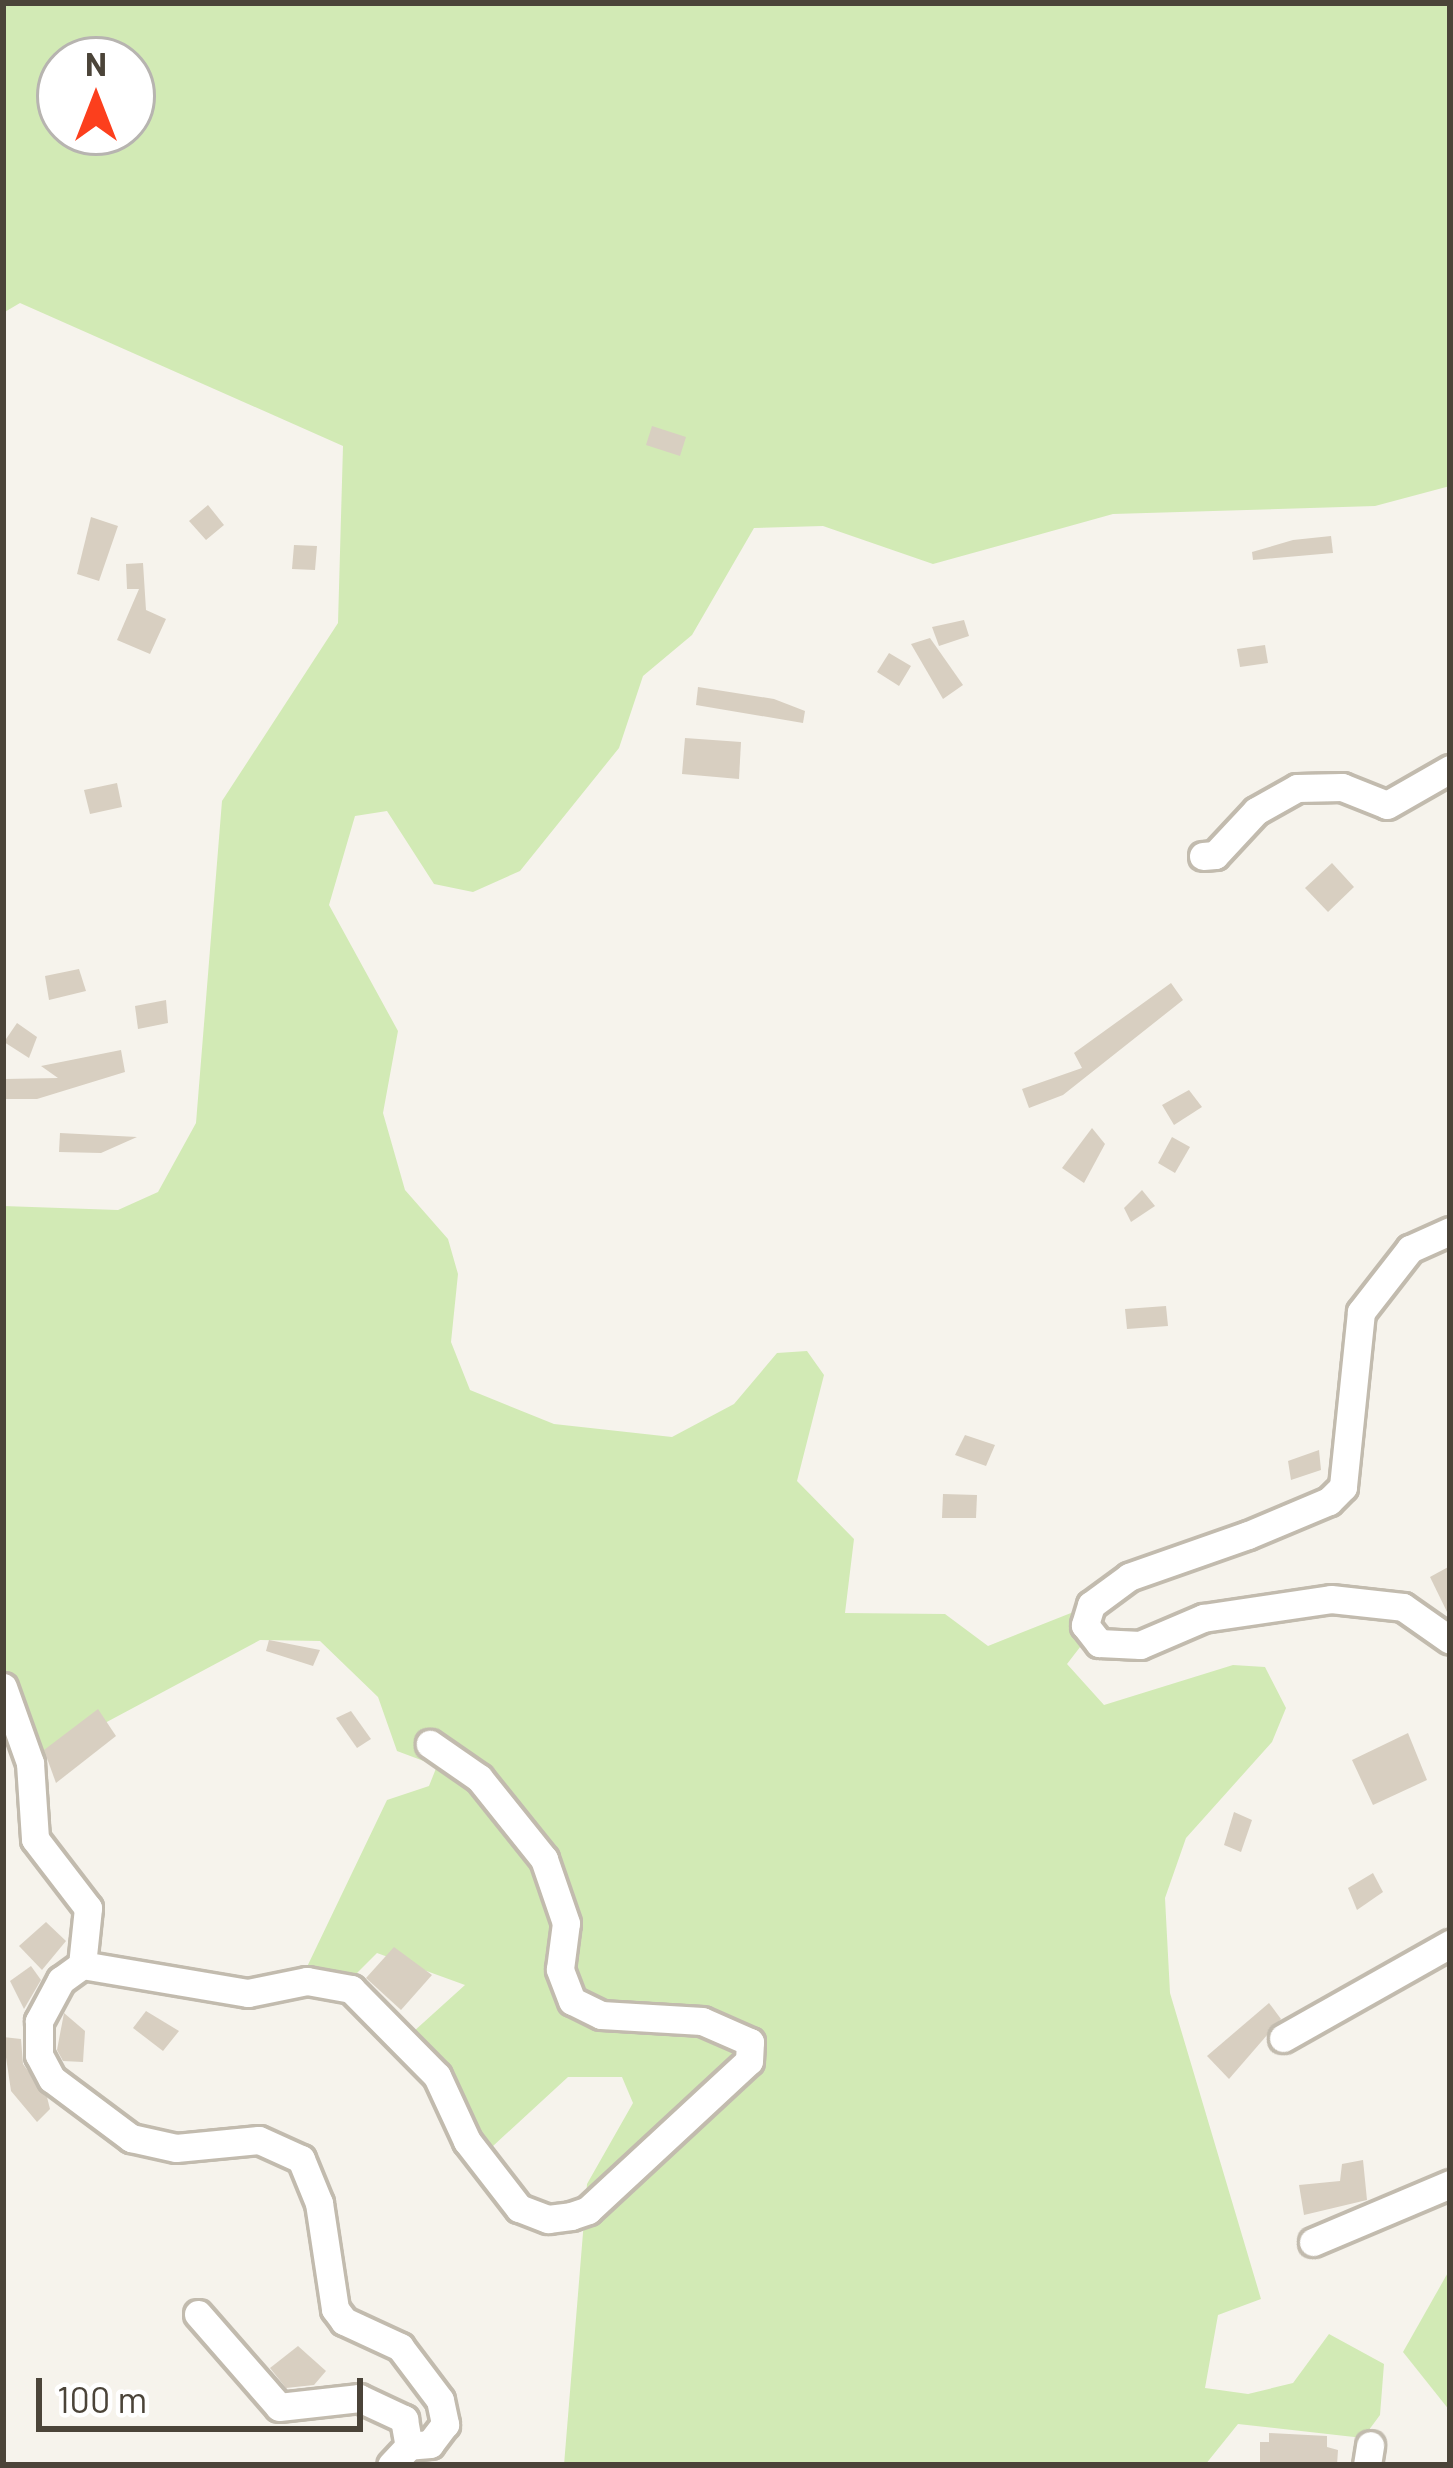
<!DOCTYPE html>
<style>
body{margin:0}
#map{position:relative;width:1453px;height:2468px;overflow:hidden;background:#f6f3ec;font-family:Barlow,sans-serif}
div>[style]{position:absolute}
.green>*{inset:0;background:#d2eab5}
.building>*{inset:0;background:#d8cfc1}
.roads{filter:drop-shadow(3px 0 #c2bbae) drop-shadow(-3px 0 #c2bbae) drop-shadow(0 3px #c2bbae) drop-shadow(0 -3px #c2bbae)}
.street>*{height:27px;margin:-13.5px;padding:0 13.5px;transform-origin:13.5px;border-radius:13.5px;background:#fff}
span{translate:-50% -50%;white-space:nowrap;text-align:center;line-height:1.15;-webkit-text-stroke:9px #fff;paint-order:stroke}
.frame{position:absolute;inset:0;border:6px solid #4b4439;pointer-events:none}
.north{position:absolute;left:36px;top:36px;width:120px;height:120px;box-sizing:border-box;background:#fff;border:3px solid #b7b4b0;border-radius:50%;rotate:0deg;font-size:33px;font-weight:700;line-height:48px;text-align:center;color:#4b4439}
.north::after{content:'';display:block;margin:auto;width:42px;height:54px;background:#fc3f1d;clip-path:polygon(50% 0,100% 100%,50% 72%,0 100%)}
.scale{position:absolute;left:36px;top:2378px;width:327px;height:54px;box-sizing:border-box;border:6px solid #4b4439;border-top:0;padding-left:15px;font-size:36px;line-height:42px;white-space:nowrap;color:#4b4439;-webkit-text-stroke:9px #fff;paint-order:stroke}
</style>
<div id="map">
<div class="green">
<i style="clip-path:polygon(evenodd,3px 3px,1450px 3px,1450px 486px,1375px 506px,1113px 514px,933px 564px,823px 526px,754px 528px,692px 635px,643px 676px,619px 748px,520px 871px,473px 892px,434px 884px,387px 811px,355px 816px,329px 905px,398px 1031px,383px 1113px,405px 1190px,448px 1239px,458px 1274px,451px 1342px,470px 1390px,554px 1424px,672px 1437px,734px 1404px,777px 1353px,807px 1351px,824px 1375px,797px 1481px,854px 1539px,845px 1613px,945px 1614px,988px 1646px,1076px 1611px,1094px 1629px,1067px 1664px,1104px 1705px,1233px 1665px,1265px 1667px,1286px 1708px,1272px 1742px,1186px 1838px,1165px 1898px,1170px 1993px,1261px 2299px,1218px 2315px,1205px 2388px,1248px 2394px,1293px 2383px,1329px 2334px,1384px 2364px,1380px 2415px,1363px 2438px,1238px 2424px,1205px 2465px,564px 2465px,587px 2184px,633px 2103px,622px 2077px,568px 2077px,493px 2146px,466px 2156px,423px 2079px,392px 2051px,465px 1985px,377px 1953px,340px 1990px,305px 1971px,387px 1800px,429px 1786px,437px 1766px,397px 1751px,378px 1697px,320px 1641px,260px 1640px,30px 1763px,3px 1672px,3px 1206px,118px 1210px,158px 1192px,196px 1123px,222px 801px,338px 623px,343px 446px,20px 303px,3px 313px,3px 3px,60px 60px,132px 60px,132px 132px,60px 132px,60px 60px)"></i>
<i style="clip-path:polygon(1450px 2269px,1450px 2411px,1403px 2352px)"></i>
</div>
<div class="building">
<i style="clip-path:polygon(652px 426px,686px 437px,680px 456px,646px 445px)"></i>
<i style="clip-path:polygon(208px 505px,224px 525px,206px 540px,189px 521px)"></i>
<i style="clip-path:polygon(91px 517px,118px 526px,99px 581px,77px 574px)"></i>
<i style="clip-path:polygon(1331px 536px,1333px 553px,1253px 560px,1252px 552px,1293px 540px)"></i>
<i style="clip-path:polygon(294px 545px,317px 546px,315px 570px,292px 569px)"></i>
<i style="clip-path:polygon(143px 563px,146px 610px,166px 619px,150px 654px,117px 640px,139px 589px,127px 589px,126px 564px)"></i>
<i style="clip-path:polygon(964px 620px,969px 636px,939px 646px,932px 627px)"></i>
<i style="clip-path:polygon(930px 638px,963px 685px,943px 699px,911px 644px)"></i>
<i style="clip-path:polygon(1265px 645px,1268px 663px,1240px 667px,1237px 649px)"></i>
<i style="clip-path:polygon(889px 653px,911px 666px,899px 686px,877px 672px)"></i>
<i style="clip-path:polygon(698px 687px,774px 699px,805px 711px,803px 723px,696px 705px)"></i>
<i style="clip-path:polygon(685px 738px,741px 742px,739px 779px,682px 774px)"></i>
<i style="clip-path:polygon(117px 783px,122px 807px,90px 814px,84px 790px)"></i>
<i style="clip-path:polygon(1332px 863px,1354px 887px,1328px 912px,1305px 888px)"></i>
<i style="clip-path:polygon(79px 969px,86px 991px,49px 1000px,45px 976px)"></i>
<i style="clip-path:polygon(1171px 983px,1183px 1000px,1063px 1095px,1029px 1108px,1022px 1089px,1082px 1068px,1074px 1053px)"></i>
<i style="clip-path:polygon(166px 1000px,168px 1023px,138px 1029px,135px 1006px)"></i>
<i style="clip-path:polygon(17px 1023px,37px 1037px,29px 1058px,4px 1042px)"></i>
<i style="clip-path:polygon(121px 1050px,125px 1072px,37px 1099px,4px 1099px,4px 1079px,58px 1078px,41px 1066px)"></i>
<i style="clip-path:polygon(1189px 1090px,1202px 1107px,1174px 1125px,1162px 1105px)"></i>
<i style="clip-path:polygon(1092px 1128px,1105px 1144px,1084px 1183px,1062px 1168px)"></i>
<i style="clip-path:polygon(60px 1133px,137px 1137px,101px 1153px,59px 1152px)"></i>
<i style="clip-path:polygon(1172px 1137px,1190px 1147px,1175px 1173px,1158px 1163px)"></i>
<i style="clip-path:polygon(1142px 1190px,1155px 1206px,1131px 1222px,1124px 1208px)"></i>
<i style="clip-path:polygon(1166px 1306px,1168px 1326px,1127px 1329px,1125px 1309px)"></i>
<i style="clip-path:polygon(965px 1435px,995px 1445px,986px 1466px,955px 1455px)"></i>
<i style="clip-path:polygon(1319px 1450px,1321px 1470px,1291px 1480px,1288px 1461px)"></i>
<i style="clip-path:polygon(943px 1494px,977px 1495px,976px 1518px,942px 1518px)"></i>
<i style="clip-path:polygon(1450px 1566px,1450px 1618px,1430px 1577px)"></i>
<i style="clip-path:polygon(269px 1640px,320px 1650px,313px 1666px,266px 1651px)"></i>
<i style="clip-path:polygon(98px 1709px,116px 1736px,56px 1783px,44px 1750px)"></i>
<i style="clip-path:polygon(351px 1711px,371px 1739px,357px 1748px,336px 1718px)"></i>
<i style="clip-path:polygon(1408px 1733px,1427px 1780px,1373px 1805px,1352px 1760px)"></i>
<i style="clip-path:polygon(1234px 1812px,1252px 1820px,1241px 1852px,1224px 1845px)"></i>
<i style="clip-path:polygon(1373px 1873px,1383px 1892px,1357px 1910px,1348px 1888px)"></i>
<i style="clip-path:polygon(46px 1922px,66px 1941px,42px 1970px,19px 1946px)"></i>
<i style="clip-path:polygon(394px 1947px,432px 1975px,401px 2010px,366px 1978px)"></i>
<i style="clip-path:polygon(31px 1966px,41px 1980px,24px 2009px,10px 1981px)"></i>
<i style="clip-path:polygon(1269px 2003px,1281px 2019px,1229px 2079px,1207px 2056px)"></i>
<i style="clip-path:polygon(146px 2011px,179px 2031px,163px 2051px,133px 2028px)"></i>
<i style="clip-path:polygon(64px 2013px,85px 2031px,83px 2062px,63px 2061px,57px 2050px)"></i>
<i style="clip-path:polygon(3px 2037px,21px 2039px,23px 2064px,47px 2097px,50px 2109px,37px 2122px,11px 2091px)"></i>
<i style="clip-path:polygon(1363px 2160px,1367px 2200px,1304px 2215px,1299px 2185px,1340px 2181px,1342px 2164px)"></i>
<i style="clip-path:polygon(298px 2346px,326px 2371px,314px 2385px,286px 2388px,270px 2368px)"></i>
<i style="clip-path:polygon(1269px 2433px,1327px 2436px,1327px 2447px,1338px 2450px,1337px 2465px,1260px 2465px,1260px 2442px,1269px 2442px)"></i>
</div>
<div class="roads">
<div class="street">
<i style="left:1203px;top:856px;width:12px;rotate:-5deg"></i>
<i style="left:1215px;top:855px;width:60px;rotate:-47deg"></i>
<i style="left:1256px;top:811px;width:47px;rotate:-29.3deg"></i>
<i style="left:1297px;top:788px;width:45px;rotate:-1.3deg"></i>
<i style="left:1342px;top:787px;width:48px;rotate:21.8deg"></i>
<i style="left:1387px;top:805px;width:73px;rotate:-29.7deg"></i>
<i style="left:1450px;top:1231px;width:44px;rotate:155.8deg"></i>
<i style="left:1410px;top:1249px;width:80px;rotate:127.9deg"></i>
<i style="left:1361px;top:1312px;width:176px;rotate:95.9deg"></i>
<i style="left:1343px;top:1487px;width:20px;rotate:135deg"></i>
<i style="left:1329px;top:1501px;width:88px;rotate:157.2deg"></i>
<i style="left:1248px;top:1535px;width:126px;rotate:160.6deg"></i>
<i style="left:1129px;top:1577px;width:47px;rotate:143.6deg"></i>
<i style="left:1091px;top:1605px;width:21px;rotate:107deg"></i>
<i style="left:1085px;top:1625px;width:23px;rotate:52deg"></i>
<i style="left:1099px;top:1643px;width:41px;rotate:2.8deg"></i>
<i style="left:1140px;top:1645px;width:69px;rotate:-23.2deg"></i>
<i style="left:1203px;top:1618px;width:129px;rotate:-8.4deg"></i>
<i style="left:1331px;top:1599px;width:72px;rotate:6.3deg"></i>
<i style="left:1403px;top:1607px;width:57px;rotate:35.1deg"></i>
<i style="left:3px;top:1687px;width:81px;rotate:70.4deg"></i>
<i style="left:30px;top:1763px;width:76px;rotate:86.2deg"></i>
<i style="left:35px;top:1839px;width:87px;rotate:52.5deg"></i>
<i style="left:88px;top:1908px;width:57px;rotate:96deg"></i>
<i style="left:82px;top:1965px;width:168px;rotate:9.6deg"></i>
<i style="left:248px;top:1993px;width:60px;rotate:-11.5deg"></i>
<i style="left:307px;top:1981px;width:45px;rotate:10.3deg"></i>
<i style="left:351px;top:1989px;width:122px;rotate:45.3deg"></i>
<i style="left:437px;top:2076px;width:72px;rotate:65.2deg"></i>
<i style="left:467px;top:2141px;width:85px;rotate:52.2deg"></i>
<i style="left:519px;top:2208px;width:31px;rotate:21deg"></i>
<i style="left:548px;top:2219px;width:23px;rotate:-7deg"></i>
<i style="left:571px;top:2216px;width:18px;rotate:-19deg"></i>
<i style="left:588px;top:2210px;width:219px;rotate:-42.8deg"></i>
<i style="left:749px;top:2061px;width:19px;rotate:-87deg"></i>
<i style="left:750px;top:2042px;width:52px;rotate:-156.4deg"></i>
<i style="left:702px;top:2021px;width:101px;rotate:-176.6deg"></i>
<i style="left:601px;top:2015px;width:32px;rotate:-154deg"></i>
<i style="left:572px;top:2001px;width:34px;rotate:-111deg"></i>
<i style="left:560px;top:1969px;width:46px;rotate:-82.6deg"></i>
<i style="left:566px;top:1923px;width:68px;rotate:-109deg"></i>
<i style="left:544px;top:1859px;width:104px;rotate:-128.7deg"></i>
<i style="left:479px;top:1778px;width:60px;rotate:-145.2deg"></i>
<i style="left:82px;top:1965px;width:26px;rotate:144deg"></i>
<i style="left:61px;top:1980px;width:47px;rotate:118.2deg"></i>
<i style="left:39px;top:2021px;width:34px;rotate:90deg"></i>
<i style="left:39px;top:2055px;width:27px;rotate:62deg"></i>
<i style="left:52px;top:2079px;width:99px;rotate:36.8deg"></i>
<i style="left:131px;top:2138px;width:46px;rotate:12.5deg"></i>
<i style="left:176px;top:2148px;width:83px;rotate:-5.5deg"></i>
<i style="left:259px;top:2140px;width:46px;rotate:24.3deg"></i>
<i style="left:301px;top:2159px;width:48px;rotate:67.8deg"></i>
<i style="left:319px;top:2203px;width:107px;rotate:81.4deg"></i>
<i style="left:335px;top:2309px;width:15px;rotate:53deg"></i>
<i style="left:344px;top:2321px;width:62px;rotate:24.9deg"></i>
<i style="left:400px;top:2347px;width:66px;rotate:53deg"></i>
<i style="left:440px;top:2400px;width:25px;rotate:78deg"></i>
<i style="left:445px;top:2424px;width:25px;rotate:127deg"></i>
<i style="left:430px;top:2444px;width:21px;rotate:175deg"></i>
<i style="left:1283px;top:2038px;width:192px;rotate:-29.4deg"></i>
<i style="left:1313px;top:2242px;width:149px;rotate:-22.9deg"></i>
<i style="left:198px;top:2314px;width:123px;rotate:48.9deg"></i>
<i style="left:279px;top:2407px;width:81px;rotate:-6.4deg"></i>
<i style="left:359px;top:2398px;width:50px;rotate:25deg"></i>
<i style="left:404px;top:2419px;width:27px;rotate:80deg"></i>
<i style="left:409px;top:2446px;width:26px;rotate:133deg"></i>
<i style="left:1367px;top:2465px;width:20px;rotate:-81deg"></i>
</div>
</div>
<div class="frame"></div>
<div class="north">N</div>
<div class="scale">100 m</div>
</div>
